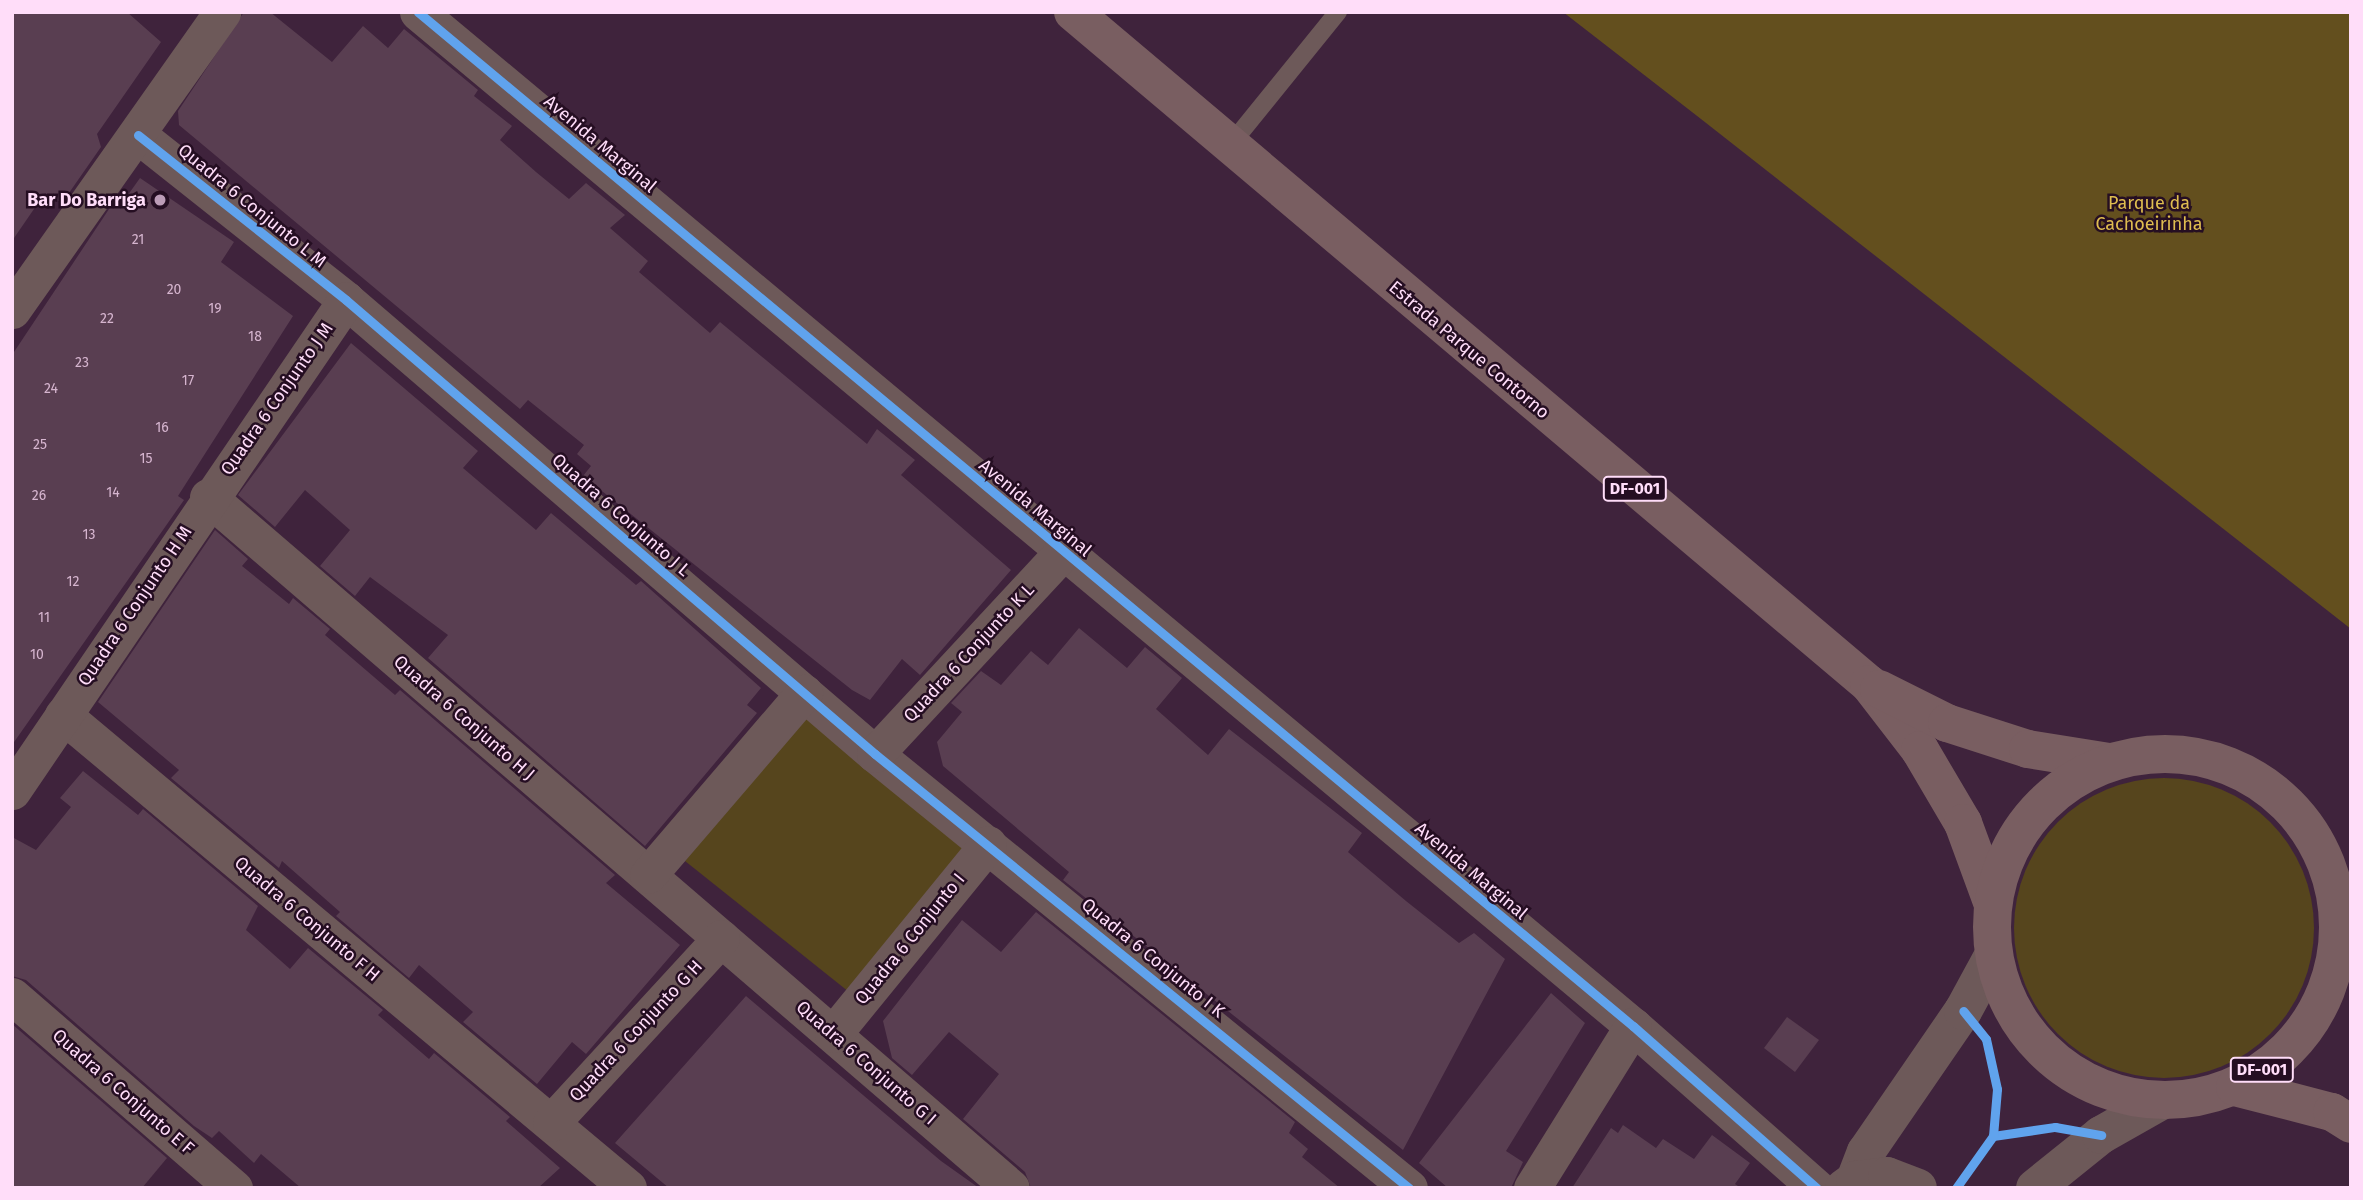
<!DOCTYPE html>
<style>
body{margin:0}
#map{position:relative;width:2363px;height:1200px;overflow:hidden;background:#3f233c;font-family:"Fira Sans",sans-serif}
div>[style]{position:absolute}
.green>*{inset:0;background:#56451d}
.round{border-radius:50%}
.forest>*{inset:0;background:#634f1e}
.building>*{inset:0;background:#593e51}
.service>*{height:18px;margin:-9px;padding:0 9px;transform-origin:9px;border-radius:9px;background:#6d5959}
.minor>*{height:37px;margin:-18.5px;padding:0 18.5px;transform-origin:18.5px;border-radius:18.5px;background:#6d5959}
.tertiary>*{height:38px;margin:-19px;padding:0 19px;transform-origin:19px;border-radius:19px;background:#6d5959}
.primary>*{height:38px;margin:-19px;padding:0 19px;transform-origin:19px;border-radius:19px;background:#795e61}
.primary>.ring{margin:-19px;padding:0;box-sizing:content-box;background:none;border:38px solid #795e61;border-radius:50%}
.cycleway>*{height:9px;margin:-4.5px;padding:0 4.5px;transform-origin:4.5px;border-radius:4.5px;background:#60a3ed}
.dots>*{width:19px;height:19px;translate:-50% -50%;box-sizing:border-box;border:4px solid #250e22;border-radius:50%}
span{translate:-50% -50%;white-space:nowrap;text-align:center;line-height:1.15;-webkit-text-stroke:5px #250e22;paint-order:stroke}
.number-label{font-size:14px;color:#d6b5cf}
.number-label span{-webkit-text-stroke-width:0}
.shield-label span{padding:2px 5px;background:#250e22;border:2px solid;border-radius:5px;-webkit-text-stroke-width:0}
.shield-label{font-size:16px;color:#ffddf9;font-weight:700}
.street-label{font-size:18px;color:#ffddf9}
.poi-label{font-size:18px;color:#ffddf9;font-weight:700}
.right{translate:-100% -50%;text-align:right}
.park-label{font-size:18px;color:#dfbd50}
.frame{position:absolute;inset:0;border:14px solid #ffddf9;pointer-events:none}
</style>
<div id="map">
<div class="green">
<i style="clip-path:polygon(807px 709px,975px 845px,854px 996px,685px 861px)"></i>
<i class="round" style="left:2014px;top:778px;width:300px;height:300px"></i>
</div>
<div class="forest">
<i style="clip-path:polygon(1563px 12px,2351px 12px,2351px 629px,1701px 119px)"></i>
</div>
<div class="building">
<i style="clip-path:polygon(12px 12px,127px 12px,161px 42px,97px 134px,101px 147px,62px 203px,45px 193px,12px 241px)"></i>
<i style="clip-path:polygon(244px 12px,270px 12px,332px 62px,363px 26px,388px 48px,404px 29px,478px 90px,474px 96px,512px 126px,500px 140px,536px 172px,569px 199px,586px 183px,625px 215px,610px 228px,648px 261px,639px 272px,710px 333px,720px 322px,867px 444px,877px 429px,915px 460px,901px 475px,1011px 570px,920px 675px,902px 659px,870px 700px,852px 690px,583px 476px,591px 466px,577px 454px,584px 445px,528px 400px,520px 409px,179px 125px,178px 111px)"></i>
<i style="clip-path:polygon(140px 178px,234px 242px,221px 262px,293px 316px,178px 496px,184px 500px,12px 745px,12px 355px,117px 197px,120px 206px)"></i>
<i style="clip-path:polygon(351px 343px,478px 451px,463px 468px,536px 530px,551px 513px,636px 585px,641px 581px,761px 688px,747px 705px,757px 713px,645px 846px,428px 658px,448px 635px,370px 577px,355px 596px,320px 566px,350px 530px,305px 490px,275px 527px,238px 495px)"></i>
<i style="clip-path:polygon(215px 530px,248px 559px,242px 566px,289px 604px,293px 598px,330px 629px,325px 635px,395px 695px,400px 690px,615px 875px,606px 883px,680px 945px,586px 1054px,572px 1042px,537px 1084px,463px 1022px,473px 1012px,419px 965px,409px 978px,336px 916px,340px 912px,282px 861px,279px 868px,171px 778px,179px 770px,98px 702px)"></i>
<i style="clip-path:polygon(1079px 628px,1127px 668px,1145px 647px,1182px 678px,1156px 709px,1208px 755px,1229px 729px,1362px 833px,1348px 852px,1406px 901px,1459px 943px,1474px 933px,1505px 959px,1403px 1150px,1063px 880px,1069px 872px,943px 766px,937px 742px,962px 712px,951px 703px,981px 671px,1001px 685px,1031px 651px,1048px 665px)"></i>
<i style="clip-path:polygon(83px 771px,138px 815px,143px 809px,258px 906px,246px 930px,290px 969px,308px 948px,383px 1010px,378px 1015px,429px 1059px,434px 1053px,510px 1117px,506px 1121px,560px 1168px,538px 1188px,301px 1188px,261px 1154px,254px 1163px,219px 1131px,212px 1138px,194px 1126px,26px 980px,12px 976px,12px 837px,36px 850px,71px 807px,60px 798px)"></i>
<i style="clip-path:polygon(1036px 912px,1295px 1122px,1289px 1133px,1308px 1149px,1302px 1157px,1340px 1188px,1031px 1188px,1025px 1172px,963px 1119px,999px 1074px,949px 1032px,912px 1075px,892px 1058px,883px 1021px,962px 920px,1001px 952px)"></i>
<i style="clip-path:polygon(1551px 993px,1585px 1023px,1506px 1151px,1523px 1162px,1511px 1188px,1448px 1188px,1419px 1163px)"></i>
<i style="clip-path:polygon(746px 996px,941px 1161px,979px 1188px,669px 1188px,615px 1143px)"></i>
<i style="clip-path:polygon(1787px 1017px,1819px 1040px,1795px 1072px,1764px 1048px)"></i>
<i style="clip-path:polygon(12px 1024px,167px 1158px,142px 1188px,12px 1188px)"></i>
<i style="clip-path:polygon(1623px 1125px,1656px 1148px,1663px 1139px,1694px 1159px,1712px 1135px,1750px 1163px,1735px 1184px,1741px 1188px,1572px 1188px,1611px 1128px,1618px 1133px)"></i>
</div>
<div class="service">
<i style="left:1231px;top:144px;width:170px;rotate:-51deg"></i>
</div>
<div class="minor">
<i style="left:418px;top:12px;width:1583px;rotate:39.85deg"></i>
<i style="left:1633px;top:1026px;width:245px;rotate:41.4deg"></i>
<i style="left:138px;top:135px;width:265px;rotate:38.4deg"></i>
<i style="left:346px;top:300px;width:697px;rotate:40.64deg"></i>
<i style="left:875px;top:754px;width:688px;rotate:39.1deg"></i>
<i style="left:12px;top:310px;width:365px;rotate:-54.8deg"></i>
<i style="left:208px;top:497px;width:1059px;rotate:40.71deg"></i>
<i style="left:63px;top:715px;width:737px;rotate:39.93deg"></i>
<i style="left:875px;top:754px;width:276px;rotate:-47.1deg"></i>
<i style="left:12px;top:791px;width:594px;rotate:-55.77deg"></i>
<i style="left:648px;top:875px;width:240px;rotate:-49.4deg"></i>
<i style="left:12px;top:996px;width:294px;rotate:40.9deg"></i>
<i style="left:833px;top:1034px;width:245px;rotate:-50.8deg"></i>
<i style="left:551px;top:1123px;width:251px;rotate:-47.4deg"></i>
<i style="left:1532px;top:1188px;width:191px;rotate:-58.1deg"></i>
</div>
<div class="tertiary">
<i style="left:1855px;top:1180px;width:30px;rotate:-69deg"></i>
<i style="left:1866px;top:1152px;width:171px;rotate:-55.5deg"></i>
<i style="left:1963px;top:1011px;width:63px;rotate:-61.4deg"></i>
<i style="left:1844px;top:1188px;width:14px;rotate:-36deg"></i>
<i style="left:1855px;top:1180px;width:32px;rotate:-7deg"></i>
<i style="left:1887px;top:1176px;width:33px;rotate:21deg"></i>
<i style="left:2035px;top:1188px;width:85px;rotate:-38.8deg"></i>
<i style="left:2101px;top:1135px;width:67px;rotate:-29.6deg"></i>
</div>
<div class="primary">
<i style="left:1073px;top:12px;width:1042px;rotate:40.17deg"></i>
<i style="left:1869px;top:684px;width:83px;rotate:52.3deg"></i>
<i style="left:1920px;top:750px;width:85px;rotate:59.5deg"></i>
<i style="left:1963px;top:823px;width:84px;rotate:69.8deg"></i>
<i style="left:1879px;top:689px;width:76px;rotate:26.6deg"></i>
<i style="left:1947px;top:723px;width:85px;rotate:17.8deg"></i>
<i style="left:2028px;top:749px;width:82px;rotate:9.1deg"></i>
<i class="ring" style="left:1992px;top:754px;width:308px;height:308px"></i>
<i style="left:2235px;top:1087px;width:100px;rotate:14.5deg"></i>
<i style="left:2332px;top:1112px;width:22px;rotate:32deg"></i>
</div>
<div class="cycleway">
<i style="left:418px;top:12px;width:1583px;rotate:39.85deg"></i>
<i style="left:1633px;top:1026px;width:245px;rotate:41.4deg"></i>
<i style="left:138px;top:135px;width:265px;rotate:38.4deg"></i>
<i style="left:346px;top:300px;width:697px;rotate:40.64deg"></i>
<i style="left:875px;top:754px;width:688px;rotate:39.1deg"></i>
<i style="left:1993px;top:1136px;width:63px;rotate:-8.3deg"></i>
<i style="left:2055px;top:1127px;width:47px;rotate:9.9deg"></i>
<i style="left:1956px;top:1188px;width:64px;rotate:-54.6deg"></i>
<i style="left:1993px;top:1136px;width:47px;rotate:-85.1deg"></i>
<i style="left:1997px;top:1089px;width:51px;rotate:-102.4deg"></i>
<i style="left:1986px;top:1039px;width:36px;rotate:-129deg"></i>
</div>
<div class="dots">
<i style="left:160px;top:200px;background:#bc9cb7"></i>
</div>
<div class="number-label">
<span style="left:138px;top:240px">21</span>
<span style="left:174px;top:290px">20</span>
<span style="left:215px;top:309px">19</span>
<span style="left:107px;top:319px">22</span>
<span style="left:255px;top:337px">18</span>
<span style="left:82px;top:363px">23</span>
<span style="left:188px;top:381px">17</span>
<span style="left:51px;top:389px">24</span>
<span style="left:162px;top:428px">16</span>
<span style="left:40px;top:445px">25</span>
<span style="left:146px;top:459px">15</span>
<span style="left:113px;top:493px">14</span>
<span style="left:39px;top:496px">26</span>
<span style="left:89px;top:535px">13</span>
<span style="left:73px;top:582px">12</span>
<span style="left:44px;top:618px">11</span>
<span style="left:37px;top:655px">10</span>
</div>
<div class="shield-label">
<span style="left:1635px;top:489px">DF-001</span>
<span style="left:2262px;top:1070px">DF-001</span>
</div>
<div class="street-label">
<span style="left:600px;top:144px;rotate:40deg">Avenida Marginal</span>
<span style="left:252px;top:206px;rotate:39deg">Quadra 6 Conjunto L M</span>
<span style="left:1469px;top:350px;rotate:40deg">Estrada Parque Contorno</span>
<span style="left:277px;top:399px;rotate:-55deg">Quadra 6 Conjunto J M</span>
<span style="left:1035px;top:508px;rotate:40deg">Avenida Marginal</span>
<span style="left:621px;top:515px;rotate:41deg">Quadra 6 Conjunto J L</span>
<span style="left:135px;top:606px;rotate:-56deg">Quadra 6 Conjunto H M</span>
<span style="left:969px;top:653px;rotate:-47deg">Quadra 6 Conjunto K L</span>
<span style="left:464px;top:718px;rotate:41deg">Quadra 6 Conjunto H J</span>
<span style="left:1471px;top:871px;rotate:40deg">Avenida Marginal</span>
<span style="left:307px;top:919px;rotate:40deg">Quadra 6 Conjunto F H</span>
<span style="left:910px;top:939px;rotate:-51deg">Quadra 6 Conjunto I</span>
<span style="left:1153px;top:958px;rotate:39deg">Quadra 6 Conjunto I K</span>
<span style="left:636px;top:1031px;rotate:-47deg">Quadra 6 Conjunto G H</span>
<span style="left:866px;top:1063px;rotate:41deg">Quadra 6 Conjunto G I</span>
<span style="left:123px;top:1092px;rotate:41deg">Quadra 6 Conjunto E F</span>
</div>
<div class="poi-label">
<span class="right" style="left:146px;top:200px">Bar Do Barriga</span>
</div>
<div class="park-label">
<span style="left:2149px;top:214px">Parque da<br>Cachoeirinha</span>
</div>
<div class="frame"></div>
</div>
